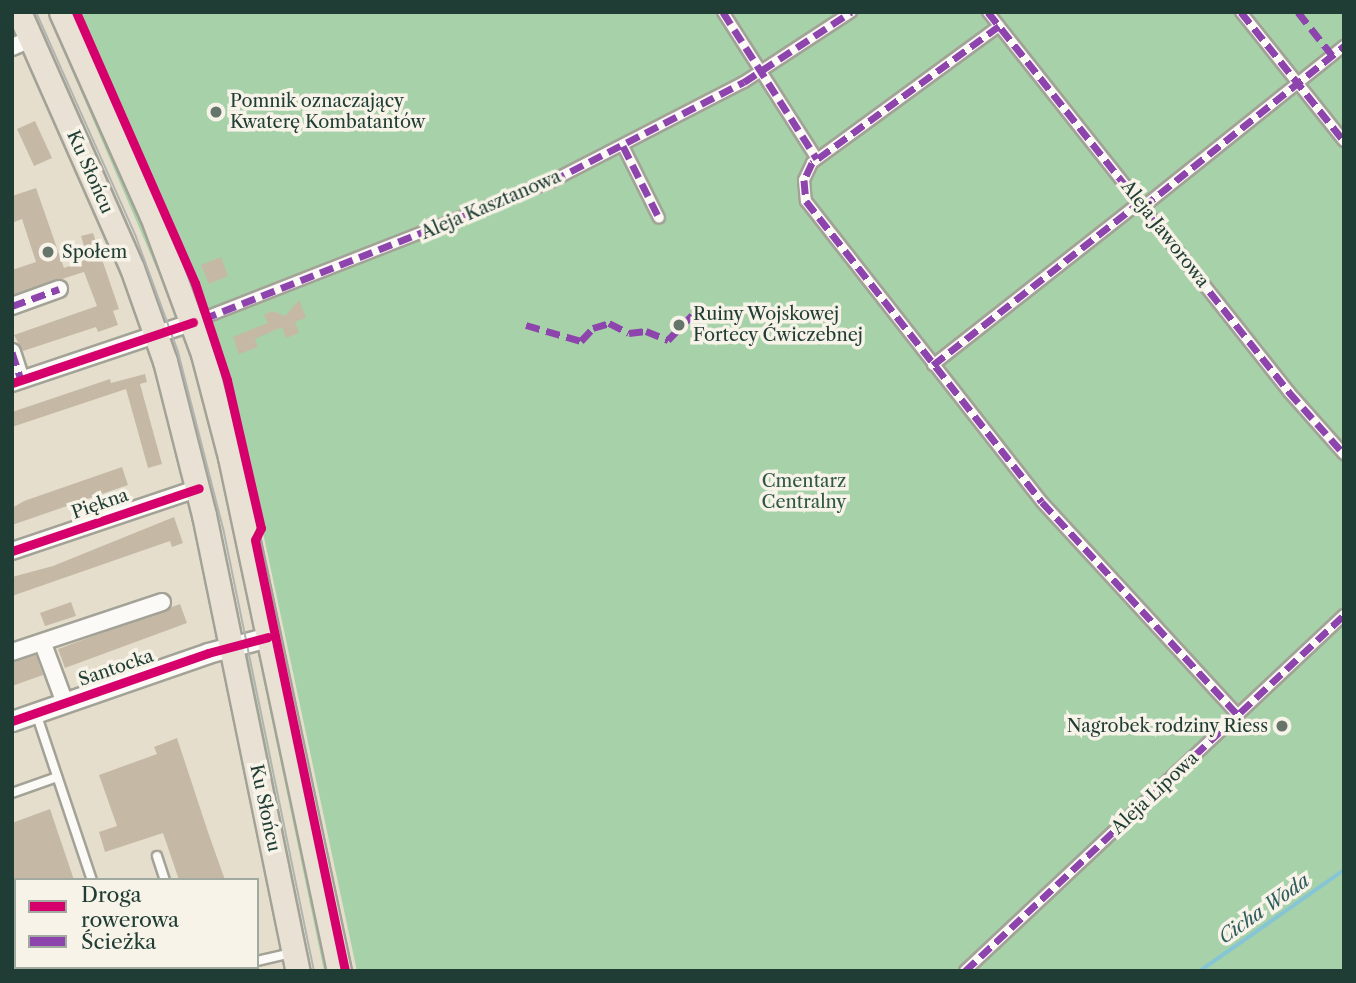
<!DOCTYPE html>
<meta charset="utf-8">
<style>
body{margin:0}
#map{position:relative;width:1356px;height:983px;overflow:hidden;background:#e6decc;font-family:"Libre Caslon Text",serif}
div>[style]{position:absolute}
.green>*{inset:0;background:#a7d1a8}
.stream>*{height:3.5px;margin:-1.75px;padding:0 1.75px;transform-origin:1.75px;border-radius:1.75px;background:#85c5d5}
.building>*{inset:0;background:#c5b9a6}
.roads{filter:drop-shadow(2px 0 #a3a297) drop-shadow(-2px 0 #a3a297) drop-shadow(0 2px #a3a297) drop-shadow(0 -2px #a3a297)}
.service>*{height:8px;margin:-4px;padding:0 4px;transform-origin:4px;border-radius:4px;background:#fbfaf7}
.pedestrian>*{height:10px;margin:-5px;padding:0 5px;transform-origin:5px;border-radius:5px;background:#fbfaf7}
.minor>*{height:16px;margin:-8px;padding:0 8px;transform-origin:8px;border-radius:8px;background:#fbfaf7}
.tertiary>*{height:19px;margin:-9.5px;padding:0 9.5px;transform-origin:9.5px;border-radius:9.5px;background:#fbfaf7}
.primary>*{height:23px;margin:-11.5px;padding:0 11.5px;transform-origin:11.5px;border-radius:11.5px;background:#e8e1d4}
.tram>*{height:2px;margin:-1px;padding:0 1px;transform-origin:1px;border-radius:1px;background:#b2b4b1}
.quiet>*{height:7px;margin-top:-3.5px;transform-origin:0;background:repeating-linear-gradient(90deg,#8e44ad 0 14px,transparent 0 21px)}
.cycleway>*{height:9px;margin:-4.5px;padding:0 4.5px;transform-origin:4.5px;border-radius:4.5px;background:#d6006c}
.dots>*{width:19px;height:19px;translate:-50% -50%;box-sizing:border-box;border:4px solid #f7f3e8;border-radius:50%}
span{translate:-50% -50%;white-space:nowrap;text-align:center;line-height:1.15;-webkit-text-stroke:7px #f7f3e8;paint-order:stroke}
.poi-label{font-size:18px;color:#1f3d34}
.left{translate:0 -50%;text-align:left}
.right{translate:-100% -50%;text-align:right}
.street-label{font-size:18px;color:#1f3d34}
.park-label{font-size:18px;color:#305945}
.water-label{font-size:19px;color:#2e5c5d;font-style:italic}
.frame{position:absolute;inset:0;border:14px solid #1f3d34;pointer-events:none}
.legend{position:absolute;left:14px;top:878px;width:245px;height:91px;box-sizing:border-box;background:#f7f3e8;border:2px solid #a1aaa0;margin:0;padding:9px 12px;list-style:none;font-size:21px;color:#1f3d34}
.legend li{display:flex;align-items:center;gap:14px;height:35px}
.legend b{width:35px;border:2px solid #a1aaa0}
</style>
<div id="map">
<div class="green">
<i style="clip-path:polygon(25px 12px,34px 12px,122px 210px,114px 213px)"></i>
<i style="clip-path:polygon(47px 12px,54px 12px,172px 285px,165px 288px)"></i>
<i style="clip-path:polygon(79px 12px,1344px 12px,1344px 971px,357px 971px,232px 388px,211px 316px)"></i>
<i style="clip-path:polygon(177px 357px,204px 457px,238px 611px,231px 613px,170px 359px)"></i>
<i style="clip-path:polygon(258px 654px,260px 654px,332px 971px,324px 971px)"></i>
<i style="clip-path:polygon(248px 655px,312px 971px,304px 971px,243px 660px)"></i>
</div>
<div class="stream">
<i style="left:1200px;top:971px;width:176px;rotate:-35deg"></i>
</div>
<div class="building">
<i style="clip-path:polygon(35px 121px,52px 158px,34px 166px,17px 129px)"></i>
<i style="clip-path:polygon(36px 188px,64px 268px,88px 259px,81px 236px,93px 233px,119px 309px,113px 311px,118px 325px,98px 332px,96px 327px,23px 351px,14px 335px,97px 306px,84px 272px,12px 295px,12px 270px,36px 262px,22px 219px,12px 223px,12px 196px)"></i>
<i style="clip-path:polygon(221px 257px,228px 276px,209px 284px,201px 265px)"></i>
<i style="clip-path:polygon(299px 300px,306px 318px,295px 322px,299px 333px,286px 338px,282px 327px,255px 339px,258px 347px,239px 354px,233px 337px,268px 323px,264px 315px,272px 311px,285px 316px)"></i>
<i style="clip-path:polygon(145px 374px,147px 382px,140px 384px,162px 464px,148px 468px,126px 389px,12px 427px,12px 412px,110px 379px,111px 383px)"></i>
<i style="clip-path:polygon(122px 467px,128px 485px,12px 525px,12px 508px,24px 501px)"></i>
<i style="clip-path:polygon(174px 517px,183px 543px,172px 547px,170px 541px,12px 596px,12px 577px,53px 566px)"></i>
<i style="clip-path:polygon(71px 602px,76px 616px,45px 626px,40px 613px)"></i>
<i style="clip-path:polygon(180px 604px,187px 623px,65px 668px,58px 649px)"></i>
<i style="clip-path:polygon(36px 655px,43px 675px,12px 686px,12px 662px)"></i>
<i style="clip-path:polygon(177px 738px,209px 835px,225px 880px,179px 880px,163px 833px,105px 852px,99px 832px,117px 826px,99px 775px,157px 754px,154px 747px)"></i>
<i style="clip-path:polygon(50px 809px,74px 880px,12px 880px,12px 823px)"></i>
</div>
<div class="roads">
<div class="service">
<i style="left:36px;top:713px;width:176px;rotate:71.5deg"></i>
<i style="left:12px;top:793px;width:48px;rotate:-19.6deg"></i>
<i style="left:157px;top:856px;width:25px;rotate:72deg"></i>
<i style="left:12px;top:950px;width:11px;rotate:68deg"></i>
<i style="left:257px;top:961px;width:36px;rotate:-13deg"></i>
<i style="left:18px;top:967px;width:4px;rotate:76deg"></i>
<i style="left:122px;top:967px;width:4px;rotate:76deg"></i>
<i style="left:196px;top:967px;width:4px;rotate:76deg"></i>
<i style="left:208px;top:971px;width:17px;rotate:-13deg"></i>
</div>
<div class="pedestrian">
<i style="left:723px;top:12px;width:174px;rotate:57.4deg"></i>
<i style="left:988px;top:12px;width:485px;rotate:51.6deg"></i>
<i style="left:1289px;top:392px;width:83px;rotate:48.4deg"></i>
<i style="left:1241px;top:12px;width:165px;rotate:51.4deg"></i>
<i style="left:999px;top:26px;width:232px;rotate:143.8deg"></i>
<i style="left:812px;top:163px;width:19px;rotate:115deg"></i>
<i style="left:804px;top:180px;width:21px;rotate:85deg"></i>
<i style="left:806px;top:201px;width:382px;rotate:51.9deg"></i>
<i style="left:1042px;top:502px;width:289px;rotate:47.4deg"></i>
<i style="left:623px;top:146px;width:80px;rotate:63.4deg"></i>
<i style="left:1143px;top:207px;width:258px;rotate:-38.7deg"></i>
<i style="left:193px;top:322px;width:386px;rotate:-21.4deg"></i>
<i style="left:552px;top:181px;width:216px;rotate:-27.3deg"></i>
<i style="left:744px;top:82px;width:128px;rotate:-33.2deg"></i>
<i style="left:933px;top:365px;width:262px;rotate:-38.2deg"></i>
<i style="left:965px;top:971px;width:520px;rotate:-43.21deg"></i>
</div>
<div class="minor">
<i style="left:12px;top:47px;width:21px;rotate:-23deg"></i>
<i style="left:12px;top:306px;width:50px;rotate:-19.9deg"></i>
<i style="left:12px;top:352px;width:29px;rotate:72deg"></i>
<i style="left:12px;top:383px;width:191px;rotate:-18.6deg"></i>
<i style="left:12px;top:551px;width:197px;rotate:-18.6deg"></i>
<i style="left:43px;top:644px;width:63px;rotate:69.6deg"></i>
<i style="left:12px;top:652px;width:158px;rotate:-18.4deg"></i>
</div>
<div class="tertiary">
<i style="left:12px;top:721px;width:207px;rotate:-19.1deg"></i>
<i style="left:208px;top:653px;width:62px;rotate:-14.9deg"></i>
</div>
<div class="primary">
<i style="left:19px;top:12px;width:280px;rotate:66.2deg"></i>
<i style="left:132px;top:268px;width:99px;rotate:70.5deg"></i>
<i style="left:165px;top:361px;width:159px;rotate:75.8deg"></i>
<i style="left:204px;top:515px;width:466px;rotate:78.4deg"></i>
<i style="left:61px;top:12px;width:223px;rotate:66deg"></i>
<i style="left:152px;top:216px;width:147px;rotate:69.7deg"></i>
<i style="left:203px;top:354px;width:106px;rotate:75.3deg"></i>
<i style="left:230px;top:457px;width:525px;rotate:78.03deg"></i>
</div>
</div>
<div class="tram">
<i style="left:36px;top:12px;width:246px;rotate:66deg"></i>
<i style="left:136px;top:237px;width:122px;rotate:69.9deg"></i>
<i style="left:178px;top:352px;width:182px;rotate:75.7deg"></i>
<i style="left:223px;top:528px;width:452px;rotate:78.4deg"></i>
</div>
<div class="quiet">
<i style="left:723px;top:12px;width:174px;rotate:57.4deg"></i>
<i style="left:988px;top:12px;width:485px;rotate:51.6deg"></i>
<i style="left:1289px;top:392px;width:83px;rotate:48.4deg"></i>
<i style="left:1241px;top:12px;width:165px;rotate:51.4deg"></i>
<i style="left:1298px;top:12px;width:55px;rotate:51.7deg"></i>
<i style="left:999px;top:26px;width:232px;rotate:143.8deg"></i>
<i style="left:812px;top:163px;width:19px;rotate:115deg"></i>
<i style="left:804px;top:180px;width:21px;rotate:85deg"></i>
<i style="left:806px;top:201px;width:382px;rotate:51.9deg"></i>
<i style="left:1042px;top:502px;width:289px;rotate:47.4deg"></i>
<i style="left:623px;top:146px;width:80px;rotate:63.4deg"></i>
<i style="left:1143px;top:207px;width:258px;rotate:-38.7deg"></i>
<i style="left:12px;top:306px;width:50px;rotate:-19.9deg"></i>
<i style="left:203px;top:319px;width:375px;rotate:-21.6deg"></i>
<i style="left:552px;top:181px;width:216px;rotate:-27.3deg"></i>
<i style="left:744px;top:82px;width:128px;rotate:-33.2deg"></i>
<i style="left:526px;top:325px;width:57px;rotate:16.2deg"></i>
<i style="left:581px;top:341px;width:18px;rotate:-47deg"></i>
<i style="left:593px;top:328px;width:17px;rotate:-17deg"></i>
<i style="left:609px;top:323px;width:22px;rotate:27deg"></i>
<i style="left:629px;top:333px;width:17px;rotate:-7deg"></i>
<i style="left:646px;top:331px;width:24px;rotate:22deg"></i>
<i style="left:668px;top:340px;width:35px;rotate:-46deg"></i>
<i style="left:12px;top:352px;width:29px;rotate:72deg"></i>
<i style="left:933px;top:365px;width:262px;rotate:-38.2deg"></i>
<i style="left:965px;top:971px;width:520px;rotate:-43.21deg"></i>
</div>
<div class="cycleway">
<i style="left:76px;top:12px;width:296px;rotate:66.3deg"></i>
<i style="left:195px;top:283px;width:102px;rotate:71.7deg"></i>
<i style="left:227px;top:380px;width:152px;rotate:77.1deg"></i>
<i style="left:261px;top:528px;width:13px;rotate:117deg"></i>
<i style="left:255px;top:540px;width:440px;rotate:78.2deg"></i>
<i style="left:12px;top:383px;width:191px;rotate:-18.6deg"></i>
<i style="left:12px;top:551px;width:197px;rotate:-18.6deg"></i>
<i style="left:12px;top:721px;width:207px;rotate:-19.1deg"></i>
<i style="left:208px;top:653px;width:62px;rotate:-14.9deg"></i>
</div>
<div class="dots">
<i style="left:216px;top:112px;background:#657569"></i>
<i style="left:48px;top:252px;background:#657569"></i>
<i style="left:679px;top:325px;background:#657569"></i>
<i style="left:1282px;top:726px;background:#657569"></i>
</div>
<div class="poi-label">
<span class="left" style="left:230px;top:112px">Pomnik oznaczający<br>Kwaterę Kombatantów</span>
<span class="left" style="left:62px;top:252px">Społem</span>
<span class="left" style="left:693px;top:325px">Ruiny Wojskowej<br>Fortecy Ćwiczebnej</span>
<span class="right" style="left:1268px;top:726px">Nagrobek rodziny Riess</span>
</div>
<div class="street-label">
<span style="left:90px;top:172px;rotate:66deg">Ku Słońcu</span>
<span style="left:491px;top:205px;rotate:-23deg">Aleja Kasztanowa</span>
<span style="left:1165px;top:234px;rotate:52deg">Aleja Jaworowa</span>
<span style="left:100px;top:504px;rotate:-19deg">Piękna</span>
<span style="left:116px;top:668px;rotate:-19deg">Santocka</span>
<span style="left:1155px;top:793px;rotate:-43deg">Aleja Lipowa</span>
<span style="left:265px;top:808px;rotate:78deg">Ku Słońcu</span>
</div>
<div class="park-label">
<span style="left:804px;top:492px">Cmentarz<br>Centralny</span>
</div>
<div class="water-label">
<span style="left:1264px;top:909px;rotate:-35deg">Cicha Woda</span>
</div>
<div class="frame"></div>
<ul class="legend">
<li><b style="height:9px;background:#d6006c"></b>Droga rowerowa</li>
<li><b style="height:9px;background:#8e44ad"></b>Ścieżka</li>
</ul>
</div>
